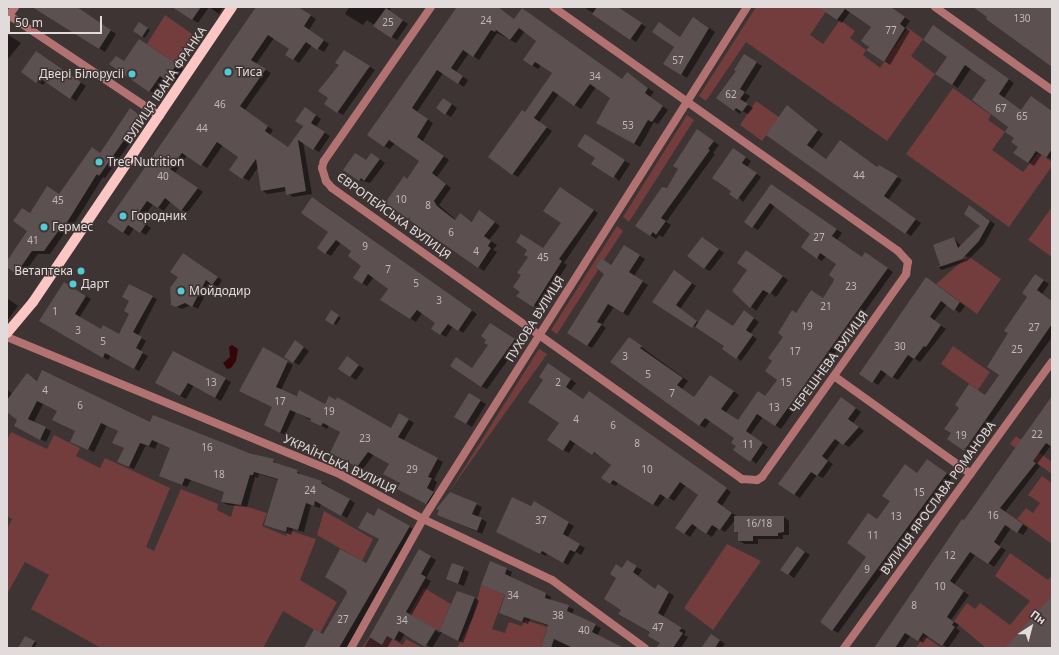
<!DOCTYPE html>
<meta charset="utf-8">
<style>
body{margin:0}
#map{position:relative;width:1059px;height:655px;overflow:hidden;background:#3e3433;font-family:"Noto Sans",sans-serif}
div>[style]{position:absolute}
.green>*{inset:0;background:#733d3d}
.water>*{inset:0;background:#34060a}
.shadow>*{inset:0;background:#0007}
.building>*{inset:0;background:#5c5050}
.minor>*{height:8px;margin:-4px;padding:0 4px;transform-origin:4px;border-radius:4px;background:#b27271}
.tertiary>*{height:8px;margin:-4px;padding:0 4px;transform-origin:4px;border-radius:4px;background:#b27271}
.primary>*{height:10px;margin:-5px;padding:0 5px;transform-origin:5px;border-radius:5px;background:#fcc6c4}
.dots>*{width:11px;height:11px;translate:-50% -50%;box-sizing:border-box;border:2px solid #3e3433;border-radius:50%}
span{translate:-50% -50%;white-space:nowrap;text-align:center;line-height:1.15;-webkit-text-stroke:3px #3e3433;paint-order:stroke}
.number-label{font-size:10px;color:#c0b8b8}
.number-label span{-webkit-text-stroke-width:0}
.poi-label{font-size:12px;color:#e2dbdb}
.left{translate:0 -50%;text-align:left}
.right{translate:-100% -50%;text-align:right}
.street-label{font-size:12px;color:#e2dbdb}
.frame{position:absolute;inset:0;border:8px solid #e2dbdb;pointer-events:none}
.north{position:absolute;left:1011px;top:607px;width:40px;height:40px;-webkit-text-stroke:3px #3e3433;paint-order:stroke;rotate:36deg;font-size:11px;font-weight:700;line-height:16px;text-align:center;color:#e2dbdb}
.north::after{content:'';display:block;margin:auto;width:14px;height:18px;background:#e2dbdb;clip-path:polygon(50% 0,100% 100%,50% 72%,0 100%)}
.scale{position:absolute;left:8px;top:16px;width:94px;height:18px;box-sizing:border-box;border:2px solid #e2dbdb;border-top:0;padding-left:5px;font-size:12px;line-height:14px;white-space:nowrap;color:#e2dbdb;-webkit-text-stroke:3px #3e3433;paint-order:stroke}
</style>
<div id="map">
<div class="green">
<i style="clip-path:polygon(756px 7px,829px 7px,810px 35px,823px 44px,840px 20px,855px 31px,850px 38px,866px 50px,863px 55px,880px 68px,908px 28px,923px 39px,911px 56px,935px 74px,887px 141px,746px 42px,706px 101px,699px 96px)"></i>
<i style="clip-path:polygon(165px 15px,195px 36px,177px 64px,147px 44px)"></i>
<i style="clip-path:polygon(953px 88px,991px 115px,988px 120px,1005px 132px,992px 150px,1023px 172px,1038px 153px,1052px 162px,1052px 166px,1009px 227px,906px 154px)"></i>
<i style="clip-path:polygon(756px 101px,779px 117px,762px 141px,740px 125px)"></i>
<i style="clip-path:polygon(687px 115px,694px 120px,629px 222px,623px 217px)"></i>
<i style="clip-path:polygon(1052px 207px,1052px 257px,1028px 240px)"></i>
<i style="clip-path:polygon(617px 226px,623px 231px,604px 260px,601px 258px,595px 267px,598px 270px,557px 334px,551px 330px)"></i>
<i style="clip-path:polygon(968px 256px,1001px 279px,977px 314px,936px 284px)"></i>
<i style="clip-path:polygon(953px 346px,990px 372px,978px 390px,941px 364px)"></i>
<i style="clip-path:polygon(539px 349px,547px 354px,449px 492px)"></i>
<i style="clip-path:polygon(11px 432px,47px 449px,54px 435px,80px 448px,76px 456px,100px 468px,105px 458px,170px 488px,146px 547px,154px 551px,181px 489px,218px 504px,217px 510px,231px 517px,235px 503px,267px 513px,262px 526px,286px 536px,288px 530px,316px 539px,300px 580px,337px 602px,320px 633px,283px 611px,263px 648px,101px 648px,31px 609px,49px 575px,25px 562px,7px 594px,7px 529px,12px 519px,7px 516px,7px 440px)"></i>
<i style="clip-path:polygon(1016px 436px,1052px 462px,1052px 474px,1010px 444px)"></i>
<i style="clip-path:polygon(1042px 476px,1052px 483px,1052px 544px,1017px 519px,1026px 508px,1033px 513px,1040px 503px,1028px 495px)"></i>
<i style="clip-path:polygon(324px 511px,373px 539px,362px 561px,317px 535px)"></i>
<i style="clip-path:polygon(727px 544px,761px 561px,713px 630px,684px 608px)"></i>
<i style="clip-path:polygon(1010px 553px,1048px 580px,1052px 576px,1052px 648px,986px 648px,954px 621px,967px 603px,975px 609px,980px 603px,1010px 625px,1030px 601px,995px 576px)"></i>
<i style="clip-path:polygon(481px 585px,505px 594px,492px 629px,505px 633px,509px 622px,522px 626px,525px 620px,547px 627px,541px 648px,457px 648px,473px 617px)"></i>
<i style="clip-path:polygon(424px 588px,451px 604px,439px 631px,409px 614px)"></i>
<i style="clip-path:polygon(387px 636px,403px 645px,406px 639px,423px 648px,362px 648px,369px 637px,382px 645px)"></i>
<i style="clip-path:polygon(924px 636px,942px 648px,916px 648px)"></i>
</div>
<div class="water">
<i style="clip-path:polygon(232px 345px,238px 349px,236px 361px,231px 368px,227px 369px,223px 363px,230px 357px,229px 347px)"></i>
</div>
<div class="shadow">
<i style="clip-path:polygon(37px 7px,76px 7px,116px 34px,105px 52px)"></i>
<i style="clip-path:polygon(174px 7px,223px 7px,219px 14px,209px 7px,198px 23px)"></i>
<i style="clip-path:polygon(257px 7px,297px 7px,316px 19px,309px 30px,329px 44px,324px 52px,312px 45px,299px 63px,287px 55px,290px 49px,274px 38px,256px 64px,271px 73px,245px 110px,273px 130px,270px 135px,289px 148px,311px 112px,321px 119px,316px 127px,330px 136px,319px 152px,303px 142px,312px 194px,293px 197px,286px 191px,267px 194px,262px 190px,258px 167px,249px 181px,230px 169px,240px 156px,223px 145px,207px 168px,187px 155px,175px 173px,203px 192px,187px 213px,170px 202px,164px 211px,153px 204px,141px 221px,151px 228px,146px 235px,134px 228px,129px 236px,108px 222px)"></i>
<i style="clip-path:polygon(349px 7px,392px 7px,389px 11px,408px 24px,397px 40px,367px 20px,363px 25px,345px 14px)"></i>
<i style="clip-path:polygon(459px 7px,497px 7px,515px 20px,528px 13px,623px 80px,633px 77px,654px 92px,650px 97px,668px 110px,658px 124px,654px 122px,640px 147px,597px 122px,612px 98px,596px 87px,581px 109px,559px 94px,539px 122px,552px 131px,518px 177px,513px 174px,525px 113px,553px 73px,541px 65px,538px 69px,532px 65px,538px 41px,525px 31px,516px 43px,497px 33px,479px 60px,469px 53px,456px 72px,468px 80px,464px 87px,443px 73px,417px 112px,433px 123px,423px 141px,449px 160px,437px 177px,451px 188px,439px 205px,456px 220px,466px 218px,473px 222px,485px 215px,500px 226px,489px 240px,497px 245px,493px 250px,497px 252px,484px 271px,478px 267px,408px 180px,421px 161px,395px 143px,390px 149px,384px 146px)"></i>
<i style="clip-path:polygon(584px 7px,617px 7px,646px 27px,636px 42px)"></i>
<i style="clip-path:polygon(831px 7px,895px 7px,893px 9px,910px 21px,905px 28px,910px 31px,890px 65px,868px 50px,872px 27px,850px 12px,842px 23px,837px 20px)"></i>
<i style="clip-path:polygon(699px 21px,715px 32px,687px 78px,681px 74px,680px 38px)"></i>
<i style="clip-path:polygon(139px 23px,150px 30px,145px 38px,134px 31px)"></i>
<i style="clip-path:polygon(939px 30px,1014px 83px,1004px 98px,1021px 111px,1031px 97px,1052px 111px,1052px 160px,1042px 154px,1034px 166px,1028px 162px,988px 80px,971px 68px,958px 88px,937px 74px,949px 57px)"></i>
<i style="clip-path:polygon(7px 34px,21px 43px,7px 60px)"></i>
<i style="clip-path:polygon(146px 44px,183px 69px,174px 83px,167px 80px,157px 95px,150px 91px,124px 62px)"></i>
<i style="clip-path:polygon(350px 54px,375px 70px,343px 115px,338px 112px,329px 97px)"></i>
<i style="clip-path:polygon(42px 55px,86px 86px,76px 101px,46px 81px,43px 85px,22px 72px)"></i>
<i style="clip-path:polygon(744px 55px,762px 66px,745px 93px,750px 96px,745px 103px,753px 108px,748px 114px,742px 111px,740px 114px,718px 98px,737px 71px)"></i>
<i style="clip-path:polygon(449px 102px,457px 108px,451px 117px,446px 114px)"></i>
<i style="clip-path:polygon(793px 110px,823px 134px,812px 149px,827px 160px,878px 168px,879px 166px,902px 180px,888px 200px,921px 223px,911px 236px,767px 135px)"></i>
<i style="clip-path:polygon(136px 112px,146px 120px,105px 178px,103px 177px,72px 227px,70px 225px,50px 254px,38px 254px,22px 276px,7px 266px,29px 230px,31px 214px,60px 195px,100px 154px)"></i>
<i style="clip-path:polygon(703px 134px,719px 145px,713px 153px,715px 154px,666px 222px,671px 225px,663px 237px,659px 235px,656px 239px,637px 226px,668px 189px)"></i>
<i style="clip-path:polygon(591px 139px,630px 164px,619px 181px,596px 157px)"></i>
<i style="clip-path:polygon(738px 152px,751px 161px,747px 167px,761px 177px,743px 202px,732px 190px)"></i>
<i style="clip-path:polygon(377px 157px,385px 163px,370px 183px,359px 180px,367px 161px)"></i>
<i style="clip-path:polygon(777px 188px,842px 233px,837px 240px,862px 258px,870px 256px,893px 272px,781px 429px,763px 417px,750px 435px,768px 447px,756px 464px,737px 446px,736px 438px,710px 421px,705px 428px,700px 425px,611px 362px,629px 338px,688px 381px,682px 389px,695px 398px,716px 379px,739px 395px,726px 412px,738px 421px,766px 397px,778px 379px,773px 361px,796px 314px,823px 299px,834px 283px,837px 264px,826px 256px,822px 261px,817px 258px,811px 234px,775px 206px,758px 230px,753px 227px)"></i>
<i style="clip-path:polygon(566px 191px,598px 213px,564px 263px,567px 265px,539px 310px,521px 291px,543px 249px,562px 223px)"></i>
<i style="clip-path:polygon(318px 201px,477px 314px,463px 333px,453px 326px,446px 337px,441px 334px,437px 323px,422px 313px,416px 322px,382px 299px,389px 288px,374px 277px,367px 286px,362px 283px,363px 265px,353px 251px,341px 242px,331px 256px,318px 248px,330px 232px)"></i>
<i style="clip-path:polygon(evenodd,975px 210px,995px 224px,984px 244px,967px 261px,942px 270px,938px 267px,954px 238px,961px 246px,982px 226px,975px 210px,966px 256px,967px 258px,943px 266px,943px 264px,966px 256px)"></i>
<i style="clip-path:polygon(703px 238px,724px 253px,710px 271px,704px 268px)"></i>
<i style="clip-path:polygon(624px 246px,645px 259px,634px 276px,648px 285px,628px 316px,614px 307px,602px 325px,606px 328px,592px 348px,587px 345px,605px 273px)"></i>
<i style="clip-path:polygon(752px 255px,788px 280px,776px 297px,769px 292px,756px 311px,733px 290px,748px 270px)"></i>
<i style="clip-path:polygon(188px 257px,222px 280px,218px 287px,211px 283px,198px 309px,191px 305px,182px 309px,172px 304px,179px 277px)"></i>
<i style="clip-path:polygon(680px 275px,696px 286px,680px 309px,699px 323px,733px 327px,749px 315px,759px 322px,750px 334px,757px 339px,741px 361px,725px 346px,654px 301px)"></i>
<i style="clip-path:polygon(1040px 278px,1049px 284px,1042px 294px,1052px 301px,1052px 337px,969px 453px,964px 450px,985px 396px,1000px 375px,1009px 333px)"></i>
<i style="clip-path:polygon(931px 281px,965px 306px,960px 313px,947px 304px,934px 321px,946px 329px,920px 362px,914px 358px,898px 380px,887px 373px,878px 385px,860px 373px)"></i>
<i style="clip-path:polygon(65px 283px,91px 299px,79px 318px,102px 330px,119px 335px,131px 314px,152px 297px,157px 299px,138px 336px,146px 341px,140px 352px,148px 356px,139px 371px,111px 355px,108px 360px,40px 321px)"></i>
<i style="clip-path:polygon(7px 298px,18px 306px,7px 321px)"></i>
<i style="clip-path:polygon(331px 312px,341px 318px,336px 325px,326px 319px)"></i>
<i style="clip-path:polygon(490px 324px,520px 343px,487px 389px,481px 386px,473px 369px,489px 345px)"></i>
<i style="clip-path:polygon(301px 345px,309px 351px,299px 365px,293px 362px)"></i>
<i style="clip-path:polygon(263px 349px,293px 365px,281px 390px,391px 429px,400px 414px,414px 423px,403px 441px,443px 462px,434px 480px,437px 482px,433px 492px,439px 495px,432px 506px,403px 491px,390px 464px,374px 454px,363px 469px,337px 456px,341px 431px,329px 425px,327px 429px,296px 412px,285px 435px,271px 428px,273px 407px)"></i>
<i style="clip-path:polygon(173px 352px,231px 382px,221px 401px,194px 385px,186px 399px,156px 383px)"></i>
<i style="clip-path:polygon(353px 361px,364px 369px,356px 380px,339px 369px)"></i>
<i style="clip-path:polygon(554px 368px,576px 383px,570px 391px,584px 400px,594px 395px,731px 492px,722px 506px,738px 517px,784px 517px,789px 521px,789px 535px,783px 535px,783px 539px,758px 539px,758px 544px,745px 544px,739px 541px,739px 534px,735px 531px,735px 520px,725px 532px,718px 528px,712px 537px,697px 527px,690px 537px,676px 527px,699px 494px,686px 485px,674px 501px,666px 496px,658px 507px,618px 482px,616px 486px,610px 483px,612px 464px,576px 442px,569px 453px,563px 450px)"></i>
<i style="clip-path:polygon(27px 374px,38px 381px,150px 423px,273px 460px,278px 465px,297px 471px,302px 476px,321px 482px,355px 503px,347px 518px,321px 503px,320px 508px,311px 505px,304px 532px,293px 529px,291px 535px,265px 524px,279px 480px,259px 474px,258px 478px,255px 477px,247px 507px,228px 505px,222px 502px,225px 492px,191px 480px,187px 487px,166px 478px,171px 448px,158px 442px,155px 449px,146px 445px,134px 469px,124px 465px,125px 448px,114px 443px,119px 431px,107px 425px,94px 452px,77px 444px,76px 431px,58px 411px,43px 404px,34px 422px,51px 431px,46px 442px,20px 429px,18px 420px,7px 411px,7px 389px,12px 394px)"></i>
<i style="clip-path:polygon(469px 394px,486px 404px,472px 427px,456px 417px)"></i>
<i style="clip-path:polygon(1052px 398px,1052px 444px,1037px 464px,1040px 466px,1005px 512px,1028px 528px,1023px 535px,1011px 528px,999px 546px,1006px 550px,994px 567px,976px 554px,954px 585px,969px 595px,951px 620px,959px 625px,956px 628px,960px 631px,948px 648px,928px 636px,923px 643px,911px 635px,902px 648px,875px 648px)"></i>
<i style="clip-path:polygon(847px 402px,861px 412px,853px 423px,864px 431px,849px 447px,840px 442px,827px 460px,833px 464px,823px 478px,817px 475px,800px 498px,794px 494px)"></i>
<i style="clip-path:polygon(933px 463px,952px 477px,838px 633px,833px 630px,821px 622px,867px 557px,878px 520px,918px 474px)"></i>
<i style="clip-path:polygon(450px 493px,482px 507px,478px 517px,487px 522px,482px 534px,444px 517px)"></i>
<i style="clip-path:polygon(534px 502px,574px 526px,567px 538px,585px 548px,581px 555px,576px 552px,568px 565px,547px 553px,546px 556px,503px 535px)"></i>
<i style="clip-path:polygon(378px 510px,415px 530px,347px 648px,306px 648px,323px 636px,380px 539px,374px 517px)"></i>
<i style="clip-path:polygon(803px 550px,810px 555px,794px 578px,788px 574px)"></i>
<i style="clip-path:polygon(420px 551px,436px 560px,426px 578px,431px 581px,411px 616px,440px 633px,457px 592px,475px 598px,479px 601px,463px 643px,442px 632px,432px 648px,405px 633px,400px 642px,393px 638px,387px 648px,364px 648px)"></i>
<i style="clip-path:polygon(627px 562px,642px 570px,638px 576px,655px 590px,663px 588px,674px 596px,663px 617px,686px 631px,684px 635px,688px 637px,681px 648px,662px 648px,661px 642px,651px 632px,622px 609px,623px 569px)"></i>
<i style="clip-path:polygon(453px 564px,469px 572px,464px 586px,453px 582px)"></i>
<i style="clip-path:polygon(506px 569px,512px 572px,510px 578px,546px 594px,551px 597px,550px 601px,574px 609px,572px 614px,601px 628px,597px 636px,621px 648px,542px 648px,549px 626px,530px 619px,528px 624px,506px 616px,505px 595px,482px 585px)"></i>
<i style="clip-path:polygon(25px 637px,37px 643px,34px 648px,24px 648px)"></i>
<i style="clip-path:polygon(717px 638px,725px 644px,722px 648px,702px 648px)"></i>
</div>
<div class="building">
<i style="clip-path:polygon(32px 7px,77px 7px,111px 30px,99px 49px)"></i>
<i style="clip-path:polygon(172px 7px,201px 7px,192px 20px)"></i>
<i style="clip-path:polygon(256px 7px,298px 7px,311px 15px,304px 26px,324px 40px,317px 50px,306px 42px,293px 60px,285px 55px,289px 49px,268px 35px,251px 60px,266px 69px,240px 106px,268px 126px,265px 131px,288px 147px,303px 126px,295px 121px,305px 107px,316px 115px,311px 123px,325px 132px,313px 150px,298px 140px,306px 191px,286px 195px,285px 187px,261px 191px,256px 159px,242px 179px,229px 170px,238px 157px,217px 142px,201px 166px,182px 153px,170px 169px,198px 188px,181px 211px,165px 198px,158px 208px,147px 201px,136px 217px,146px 224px,140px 233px,128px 225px,123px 233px,107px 222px)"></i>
<i style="clip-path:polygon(457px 7px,498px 7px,514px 19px,522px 8px,622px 79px,627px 72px,648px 88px,645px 93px,663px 106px,652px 122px,648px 120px,634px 144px,596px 123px,610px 98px,590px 84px,574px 106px,553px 91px,534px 118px,547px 127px,512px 175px,488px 157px,522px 110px,525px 112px,552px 73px,535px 62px,532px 66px,523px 60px,536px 41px,519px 28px,510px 40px,496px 30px,495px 32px,491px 30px,473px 57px,463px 50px,451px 68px,463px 76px,458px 84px,437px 70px,412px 108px,428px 119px,417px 137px,444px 156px,432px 173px,446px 184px,434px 201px,437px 206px,455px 220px,460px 213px,472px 222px,479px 210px,495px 222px,484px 236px,491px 241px,488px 246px,491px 248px,478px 268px,385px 203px,404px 176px,407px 179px,419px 161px,389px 140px,384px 147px,367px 135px)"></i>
<i style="clip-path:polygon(597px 7px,618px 7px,642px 23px,630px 40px,592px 14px)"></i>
<i style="clip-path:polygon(818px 7px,891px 7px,905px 17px,900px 24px,905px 28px,884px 62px,866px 50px,869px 47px,861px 41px,871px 27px,845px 9px,837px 20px)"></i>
<i style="clip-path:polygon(973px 7px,1052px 7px,1052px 67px,986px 19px,987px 17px)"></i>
<i style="clip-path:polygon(386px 8px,403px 20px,391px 38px,373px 26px)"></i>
<i style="clip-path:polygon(693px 17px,709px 28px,681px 75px,663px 64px,674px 47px,652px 32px,659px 22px,680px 37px)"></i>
<i style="clip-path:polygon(139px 22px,148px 28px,142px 37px,133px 31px)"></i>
<i style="clip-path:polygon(933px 25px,1009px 79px,999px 94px,1021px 110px,1031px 96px,1052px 111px,1052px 149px,1046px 158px,1036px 151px,1028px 163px,1013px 153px,1018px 147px,1011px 142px,1014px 138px,1005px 132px,1008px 127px,972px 100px,986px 80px,965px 65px,952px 85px,935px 74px,947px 57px,923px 40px)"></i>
<i style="clip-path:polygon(139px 39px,177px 64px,166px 80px,160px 76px,149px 92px,109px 64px,116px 56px,124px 61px)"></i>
<i style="clip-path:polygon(344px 50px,370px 66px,337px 113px,324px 104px,328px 98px,318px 91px,339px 65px,335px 63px)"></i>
<i style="clip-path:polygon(36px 51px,81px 82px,70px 99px,40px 78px,36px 83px,21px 72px)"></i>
<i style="clip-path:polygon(744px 54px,757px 62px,740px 89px,745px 92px,740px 99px,748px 104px,742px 112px,736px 108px,734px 111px,716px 98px,736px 71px,734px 70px)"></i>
<i style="clip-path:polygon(443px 98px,452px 104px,445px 115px,436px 108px)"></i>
<i style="clip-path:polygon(787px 105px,818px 130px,807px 145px,826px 159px,840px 140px,877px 167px,879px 165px,898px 176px,884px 196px,916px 219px,905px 234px,766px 135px)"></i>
<i style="clip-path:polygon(130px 108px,141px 116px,99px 176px,97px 174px,66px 224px,64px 223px,44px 251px,32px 251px,16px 274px,7px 267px,7px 261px,27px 231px,13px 221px,22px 208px,30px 213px,47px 186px,59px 194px,92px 147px,100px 153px)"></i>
<i style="clip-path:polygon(697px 129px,714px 141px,708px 149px,710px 150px,661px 218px,666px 221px,656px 235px,653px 232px,650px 236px,635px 226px,662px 187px,667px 188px,678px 169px,673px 166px)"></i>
<i style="clip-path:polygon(585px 134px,625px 160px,613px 178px,591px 164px,595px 158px,577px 146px)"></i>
<i style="clip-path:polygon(733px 148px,746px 157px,742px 163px,757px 173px,737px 200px,729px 194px,731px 191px,712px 178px)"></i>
<i style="clip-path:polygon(355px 153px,366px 160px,371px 153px,380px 159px,364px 181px,361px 178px,359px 181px,343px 170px)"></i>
<i style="clip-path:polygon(771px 184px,837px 229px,832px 236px,862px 257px,865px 252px,888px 268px,775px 426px,757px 414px,746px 431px,763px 443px,750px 462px,733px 450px,736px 446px,731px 443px,734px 438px,705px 418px,699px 426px,610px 362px,629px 337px,642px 346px,640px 348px,683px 378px,677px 385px,694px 397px,710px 375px,734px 391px,721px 409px,738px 420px,758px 391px,765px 396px,777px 380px,765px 371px,772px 361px,768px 358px,783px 337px,778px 333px,792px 310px,796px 313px,811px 290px,823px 298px,833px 282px,834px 279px,829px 275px,836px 264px,820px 253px,817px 259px,801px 247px,810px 234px,770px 203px,752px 228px,744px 222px)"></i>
<i style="clip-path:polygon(560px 187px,594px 210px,559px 259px,562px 261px,533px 307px,516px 296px,520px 292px,513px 287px,521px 275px,517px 273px,528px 257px,524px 255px,527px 250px,516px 242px,521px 234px,543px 248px,561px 223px,543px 211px)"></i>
<i style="clip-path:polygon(312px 197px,472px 310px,458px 331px,448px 324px,440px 335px,431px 329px,435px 323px,417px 310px,410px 319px,380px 300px,388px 289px,368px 274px,362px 284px,353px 278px,361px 266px,348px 256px,351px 251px,336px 240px,325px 254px,317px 248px,328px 232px,301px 213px)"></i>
<i style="clip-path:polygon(969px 205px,990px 221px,979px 241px,962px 259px,936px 268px,940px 265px,933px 245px,954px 237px,958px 248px,980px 226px,964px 214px)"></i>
<i style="clip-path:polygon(702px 237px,719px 249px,704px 269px,687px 256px)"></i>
<i style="clip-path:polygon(624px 245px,640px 255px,629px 272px,643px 281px,623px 313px,608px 304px,597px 322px,602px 324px,587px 346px,567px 333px,604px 274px,595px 267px,601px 258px,611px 265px)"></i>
<i style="clip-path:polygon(746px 250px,783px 276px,770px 294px,763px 290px,750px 308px,732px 291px,747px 270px,737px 263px)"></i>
<i style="clip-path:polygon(183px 253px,218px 277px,212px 285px,206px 280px,192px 307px,185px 303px,176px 307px,171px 305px,170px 288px,178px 277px,170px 272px)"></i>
<i style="clip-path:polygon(674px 270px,692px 283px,676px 305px,697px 321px,692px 328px,652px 302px)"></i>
<i style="clip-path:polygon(1035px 274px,1044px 280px,1037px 290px,1052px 301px,1052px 324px,964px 451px,947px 439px,951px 433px,944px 429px,959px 408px,955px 405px,969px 384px,985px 395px,999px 375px,987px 367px,1008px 333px,1004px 331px,1027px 297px,1022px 293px)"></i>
<i style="clip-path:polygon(926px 277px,960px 302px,954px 311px,941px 301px,930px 317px,941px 325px,926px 347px,924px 346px,914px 359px,908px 355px,892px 378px,881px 370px,872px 383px,859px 374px)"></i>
<i style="clip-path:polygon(64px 282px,86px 296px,75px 314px,101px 329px,103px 325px,119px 334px,129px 314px,124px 311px,129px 301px,122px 297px,129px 284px,153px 296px,133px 332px,142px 337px,136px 348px,143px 352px,134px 369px,105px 353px,103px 358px,39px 321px)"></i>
<i style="clip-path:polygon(707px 309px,733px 326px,744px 310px,754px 318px,746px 330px,753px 335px,736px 359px,722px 349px,724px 346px,695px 327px)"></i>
<i style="clip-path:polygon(331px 310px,339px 315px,333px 325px,325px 320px)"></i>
<i style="clip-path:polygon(490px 323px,515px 339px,481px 387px,450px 366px,456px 357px,472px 368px,488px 345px,484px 343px,486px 340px,481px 336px)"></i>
<i style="clip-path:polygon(295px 340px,304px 347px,293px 363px,284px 357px)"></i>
<i style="clip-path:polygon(263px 347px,288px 361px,276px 387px,297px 396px,299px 390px,325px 404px,329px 396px,336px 400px,337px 397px,391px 428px,399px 413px,409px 419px,398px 437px,438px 458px,428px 477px,432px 478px,427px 488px,434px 492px,426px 504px,397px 489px,400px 483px,383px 474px,389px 464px,368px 452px,357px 467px,330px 453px,340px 432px,323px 423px,321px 426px,310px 421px,311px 419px,290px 410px,280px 433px,264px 425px,272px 407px,239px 391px)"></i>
<i style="clip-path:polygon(173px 351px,226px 378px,215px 398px,188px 383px,180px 396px,155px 383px)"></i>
<i style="clip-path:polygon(347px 356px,359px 365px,350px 377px,338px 369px)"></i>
<i style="clip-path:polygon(548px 363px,571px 379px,566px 387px,583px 399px,589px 391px,727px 488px,717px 502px,732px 513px,720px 530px,712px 525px,706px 534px,692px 524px,684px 534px,675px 528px,698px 495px,680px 482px,668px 499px,660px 494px,653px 505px,613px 480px,610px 484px,601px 478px,611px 465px,594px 452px,592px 455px,570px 440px,563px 451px,547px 440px,559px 423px,528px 402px,543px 380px,539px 377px)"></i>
<i style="clip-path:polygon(42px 370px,150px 422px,153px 415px,249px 453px,274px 459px,273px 462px,298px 470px,297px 473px,322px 481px,321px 483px,350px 499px,341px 516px,315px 501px,314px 506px,306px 503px,298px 530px,287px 527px,286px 532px,264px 525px,278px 479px,254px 472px,253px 475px,250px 475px,241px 505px,221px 502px,224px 492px,185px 478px,182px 485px,159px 476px,170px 448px,152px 440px,149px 446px,140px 443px,129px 467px,117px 462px,124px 448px,112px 443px,118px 431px,101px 423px,88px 450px,70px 442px,75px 431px,52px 420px,57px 411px,37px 401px,28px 419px,46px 427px,40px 440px,14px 426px,17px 420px,7px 412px,7px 400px,27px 373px,37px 381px)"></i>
<i style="clip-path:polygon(469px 393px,481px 400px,466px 424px,454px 417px)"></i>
<i style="clip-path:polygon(1052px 396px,1052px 447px,1046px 443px,1033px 461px,1036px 463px,1000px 508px,1023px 524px,1017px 533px,1005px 525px,994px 542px,1001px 547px,988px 564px,970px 552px,950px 581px,964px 591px,947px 617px,954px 622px,952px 625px,955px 627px,942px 646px,923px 633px,918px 641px,905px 633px,895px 648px,874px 648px,962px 519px,964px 520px)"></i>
<i style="clip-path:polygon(841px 397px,856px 408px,848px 419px,859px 427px,843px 445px,835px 439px,822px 456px,828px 461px,817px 476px,811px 472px,794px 495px,778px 484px)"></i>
<i style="clip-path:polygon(927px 459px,947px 473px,832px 631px,820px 622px,866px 557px,847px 543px,868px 513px,877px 519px,890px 501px,882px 496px,905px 464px,917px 473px)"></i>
<i style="clip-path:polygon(450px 492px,477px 503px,472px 514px,482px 518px,477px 531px,437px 515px,439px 510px,436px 509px)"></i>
<i style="clip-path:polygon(512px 497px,531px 506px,534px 501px,569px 522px,563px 534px,580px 544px,575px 552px,570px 550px,563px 563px,542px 551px,540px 554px,496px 532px)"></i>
<i style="clip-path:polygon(378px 508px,410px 526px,339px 648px,304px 648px,314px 629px,323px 634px,347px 593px,346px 590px,325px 577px,340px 549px,366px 563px,379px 539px,358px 528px,367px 512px,374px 516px)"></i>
<i style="clip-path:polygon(734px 516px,784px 516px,784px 532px,778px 533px,778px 536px,753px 536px,753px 541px,738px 541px,738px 532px,734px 532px)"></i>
<i style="clip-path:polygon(797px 546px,805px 552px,788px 575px,780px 570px)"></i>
<i style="clip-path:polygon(419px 549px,431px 556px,421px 574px,426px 577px,406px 612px,436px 629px,425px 647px,399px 631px,394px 640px,387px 636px,382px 645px,369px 637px)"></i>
<i style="clip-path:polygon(627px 560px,637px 566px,633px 572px,655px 589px,658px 584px,669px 592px,658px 613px,682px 628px,679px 631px,683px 633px,673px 648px,656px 648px,660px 643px,648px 636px,650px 632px,618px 614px,621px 610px,604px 599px,616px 578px,610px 574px,616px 564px,622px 568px)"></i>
<i style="clip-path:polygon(490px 561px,507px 568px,505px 574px,546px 593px,545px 598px,569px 605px,567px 611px,596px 624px,592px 632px,624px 648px,573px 648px,554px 639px,551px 648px,541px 648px,548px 625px,524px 617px,522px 622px,499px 613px,505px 595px,481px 585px)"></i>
<i style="clip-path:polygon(452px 563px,464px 567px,458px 584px,446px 579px)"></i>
<i style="clip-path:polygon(457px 591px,475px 597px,458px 641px,439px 631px)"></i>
<i style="clip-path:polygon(1052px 596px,1052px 648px,1005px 648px)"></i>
<i style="clip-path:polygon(711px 634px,720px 640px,715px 648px,701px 648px)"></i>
<i style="clip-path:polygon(25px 636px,35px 641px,31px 648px,18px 648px)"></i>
</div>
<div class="minor">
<i style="left:431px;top:7px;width:188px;rotate:124.8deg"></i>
<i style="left:324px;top:161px;width:7px;rotate:106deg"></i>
<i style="left:322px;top:168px;width:14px;rotate:73deg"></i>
<i style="left:326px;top:181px;width:9px;rotate:49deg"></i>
<i style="left:332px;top:188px;width:503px;rotate:35.37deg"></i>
<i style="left:742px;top:479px;width:15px;rotate:4deg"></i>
<i style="left:757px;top:480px;width:6px;rotate:-31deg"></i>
<i style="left:762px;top:477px;width:249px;rotate:-54.6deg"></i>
<i style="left:906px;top:274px;width:12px;rotate:-81deg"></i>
<i style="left:908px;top:262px;width:15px;rotate:-132deg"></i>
<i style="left:898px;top:251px;width:422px;rotate:-144.7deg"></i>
<i style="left:7px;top:14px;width:184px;rotate:33.7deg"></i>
<i style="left:9px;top:15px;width:10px;rotate:-53deg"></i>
<i style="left:7px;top:337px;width:361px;rotate:22.4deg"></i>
<i style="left:341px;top:475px;width:93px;rotate:28.2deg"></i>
<i style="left:423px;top:519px;width:143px;rotate:25.3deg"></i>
<i style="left:552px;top:580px;width:115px;rotate:36.2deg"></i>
<i style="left:834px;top:376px;width:168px;rotate:35.6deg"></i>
<i style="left:351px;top:648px;width:148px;rotate:-60.8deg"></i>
<i style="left:423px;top:519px;width:606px;rotate:-57.67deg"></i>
<i style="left:844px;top:648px;width:354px;rotate:-54deg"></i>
</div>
<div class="tertiary">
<i style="left:935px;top:7px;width:143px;rotate:35.4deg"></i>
</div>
<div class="primary">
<i style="left:7px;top:333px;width:40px;rotate:-50deg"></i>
<i style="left:33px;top:302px;width:356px;rotate:-56deg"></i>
</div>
<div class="dots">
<i style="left:228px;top:72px;background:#51ccd4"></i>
<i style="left:132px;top:74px;background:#51ccd4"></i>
<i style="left:99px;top:162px;background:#51ccd4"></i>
<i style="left:123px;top:216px;background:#51ccd4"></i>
<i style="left:44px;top:227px;background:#51ccd4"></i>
<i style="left:81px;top:271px;background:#51ccd4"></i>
<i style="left:73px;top:284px;background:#51ccd4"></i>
<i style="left:181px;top:291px;background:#51ccd4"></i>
</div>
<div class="number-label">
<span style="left:1022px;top:19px">130</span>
<span style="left:486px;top:21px">24</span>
<span style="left:388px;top:23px">25</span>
<span style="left:891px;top:31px">77</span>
<span style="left:678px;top:61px">57</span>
<span style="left:595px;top:77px">34</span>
<span style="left:731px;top:95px">62</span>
<span style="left:220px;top:105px">46</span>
<span style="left:1001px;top:109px">67</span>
<span style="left:1022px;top:117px">65</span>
<span style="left:628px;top:126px">53</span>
<span style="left:202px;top:129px">44</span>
<span style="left:859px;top:176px">44</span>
<span style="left:163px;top:177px">40</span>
<span style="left:401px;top:200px">10</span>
<span style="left:58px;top:201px">45</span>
<span style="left:428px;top:206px">8</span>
<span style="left:451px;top:233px">6</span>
<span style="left:819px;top:238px">27</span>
<span style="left:33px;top:241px">41</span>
<span style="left:365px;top:247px">9</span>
<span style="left:476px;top:252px">4</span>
<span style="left:543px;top:258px">45</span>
<span style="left:388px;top:270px">7</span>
<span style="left:416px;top:284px">5</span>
<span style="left:851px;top:287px">23</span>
<span style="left:439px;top:301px">3</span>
<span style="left:826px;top:307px">21</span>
<span style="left:55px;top:312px">1</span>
<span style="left:807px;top:327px">19</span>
<span style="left:1034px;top:328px">27</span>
<span style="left:78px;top:331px">3</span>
<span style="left:103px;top:342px">5</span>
<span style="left:900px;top:347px">30</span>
<span style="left:1017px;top:350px">25</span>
<span style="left:795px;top:352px">17</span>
<span style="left:625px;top:357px">3</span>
<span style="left:648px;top:375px">5</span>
<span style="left:211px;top:383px">13</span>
<span style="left:558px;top:383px">2</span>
<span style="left:786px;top:383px">15</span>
<span style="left:45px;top:391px">4</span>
<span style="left:672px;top:394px">7</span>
<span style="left:280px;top:402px">17</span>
<span style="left:80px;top:406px">6</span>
<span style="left:774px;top:408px">13</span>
<span style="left:329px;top:412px">19</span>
<span style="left:576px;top:420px">4</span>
<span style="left:613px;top:426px">6</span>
<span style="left:1037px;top:435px">22</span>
<span style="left:961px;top:436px">19</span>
<span style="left:365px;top:439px">23</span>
<span style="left:637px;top:444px">8</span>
<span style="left:748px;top:445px">11</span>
<span style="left:207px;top:448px">16</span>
<span style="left:412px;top:470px">29</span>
<span style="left:647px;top:470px">10</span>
<span style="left:219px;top:475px">18</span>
<span style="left:310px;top:491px">24</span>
<span style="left:919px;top:493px">15</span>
<span style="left:993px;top:516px">16</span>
<span style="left:896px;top:517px">13</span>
<span style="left:541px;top:521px">37</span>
<span style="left:759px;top:524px">16/18</span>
<span style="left:873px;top:536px">11</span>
<span style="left:950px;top:556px">12</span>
<span style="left:867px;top:570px">9</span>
<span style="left:940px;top:587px">10</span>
<span style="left:513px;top:596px">34</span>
<span style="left:914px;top:606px">8</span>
<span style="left:558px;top:616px">38</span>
<span style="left:343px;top:620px">27</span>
<span style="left:402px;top:621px">34</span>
<span style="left:658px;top:628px">47</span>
<span style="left:584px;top:631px">40</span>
</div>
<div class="poi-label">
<span class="left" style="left:236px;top:72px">Тиса</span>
<span class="right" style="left:124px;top:74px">Двері Білорусіі</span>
<span class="left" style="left:107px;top:162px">Trec Nutrition</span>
<span class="left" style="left:131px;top:216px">Городник</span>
<span class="left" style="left:52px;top:227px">Гермес</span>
<span class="right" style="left:73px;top:271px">Ветаптека</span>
<span class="left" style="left:81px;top:284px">Дарт</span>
<span class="left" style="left:189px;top:291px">Мойдодир</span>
</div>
<div class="street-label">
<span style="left:165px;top:85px;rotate:-56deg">ВУЛИЦЯ ІВАНА ФРАНКА</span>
<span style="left:394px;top:216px;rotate:36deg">ЄВРОПЕЙСЬКА ВУЛИЦЯ</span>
<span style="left:535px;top:319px;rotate:-58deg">ПУХОВА ВУЛИЦЯ</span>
<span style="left:829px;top:362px;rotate:-54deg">ЧЕРЕШНЕВА ВУЛИЦЯ</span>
<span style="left:340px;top:464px;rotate:25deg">УКРАЇНСЬКА ВУЛИЦЯ</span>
<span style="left:938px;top:498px;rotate:-54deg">ВУЛИЦЯ ЯРОСЛАВА РОМАНОВА</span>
</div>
<div class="frame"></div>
<div class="north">Пн</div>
<div class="scale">50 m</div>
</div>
